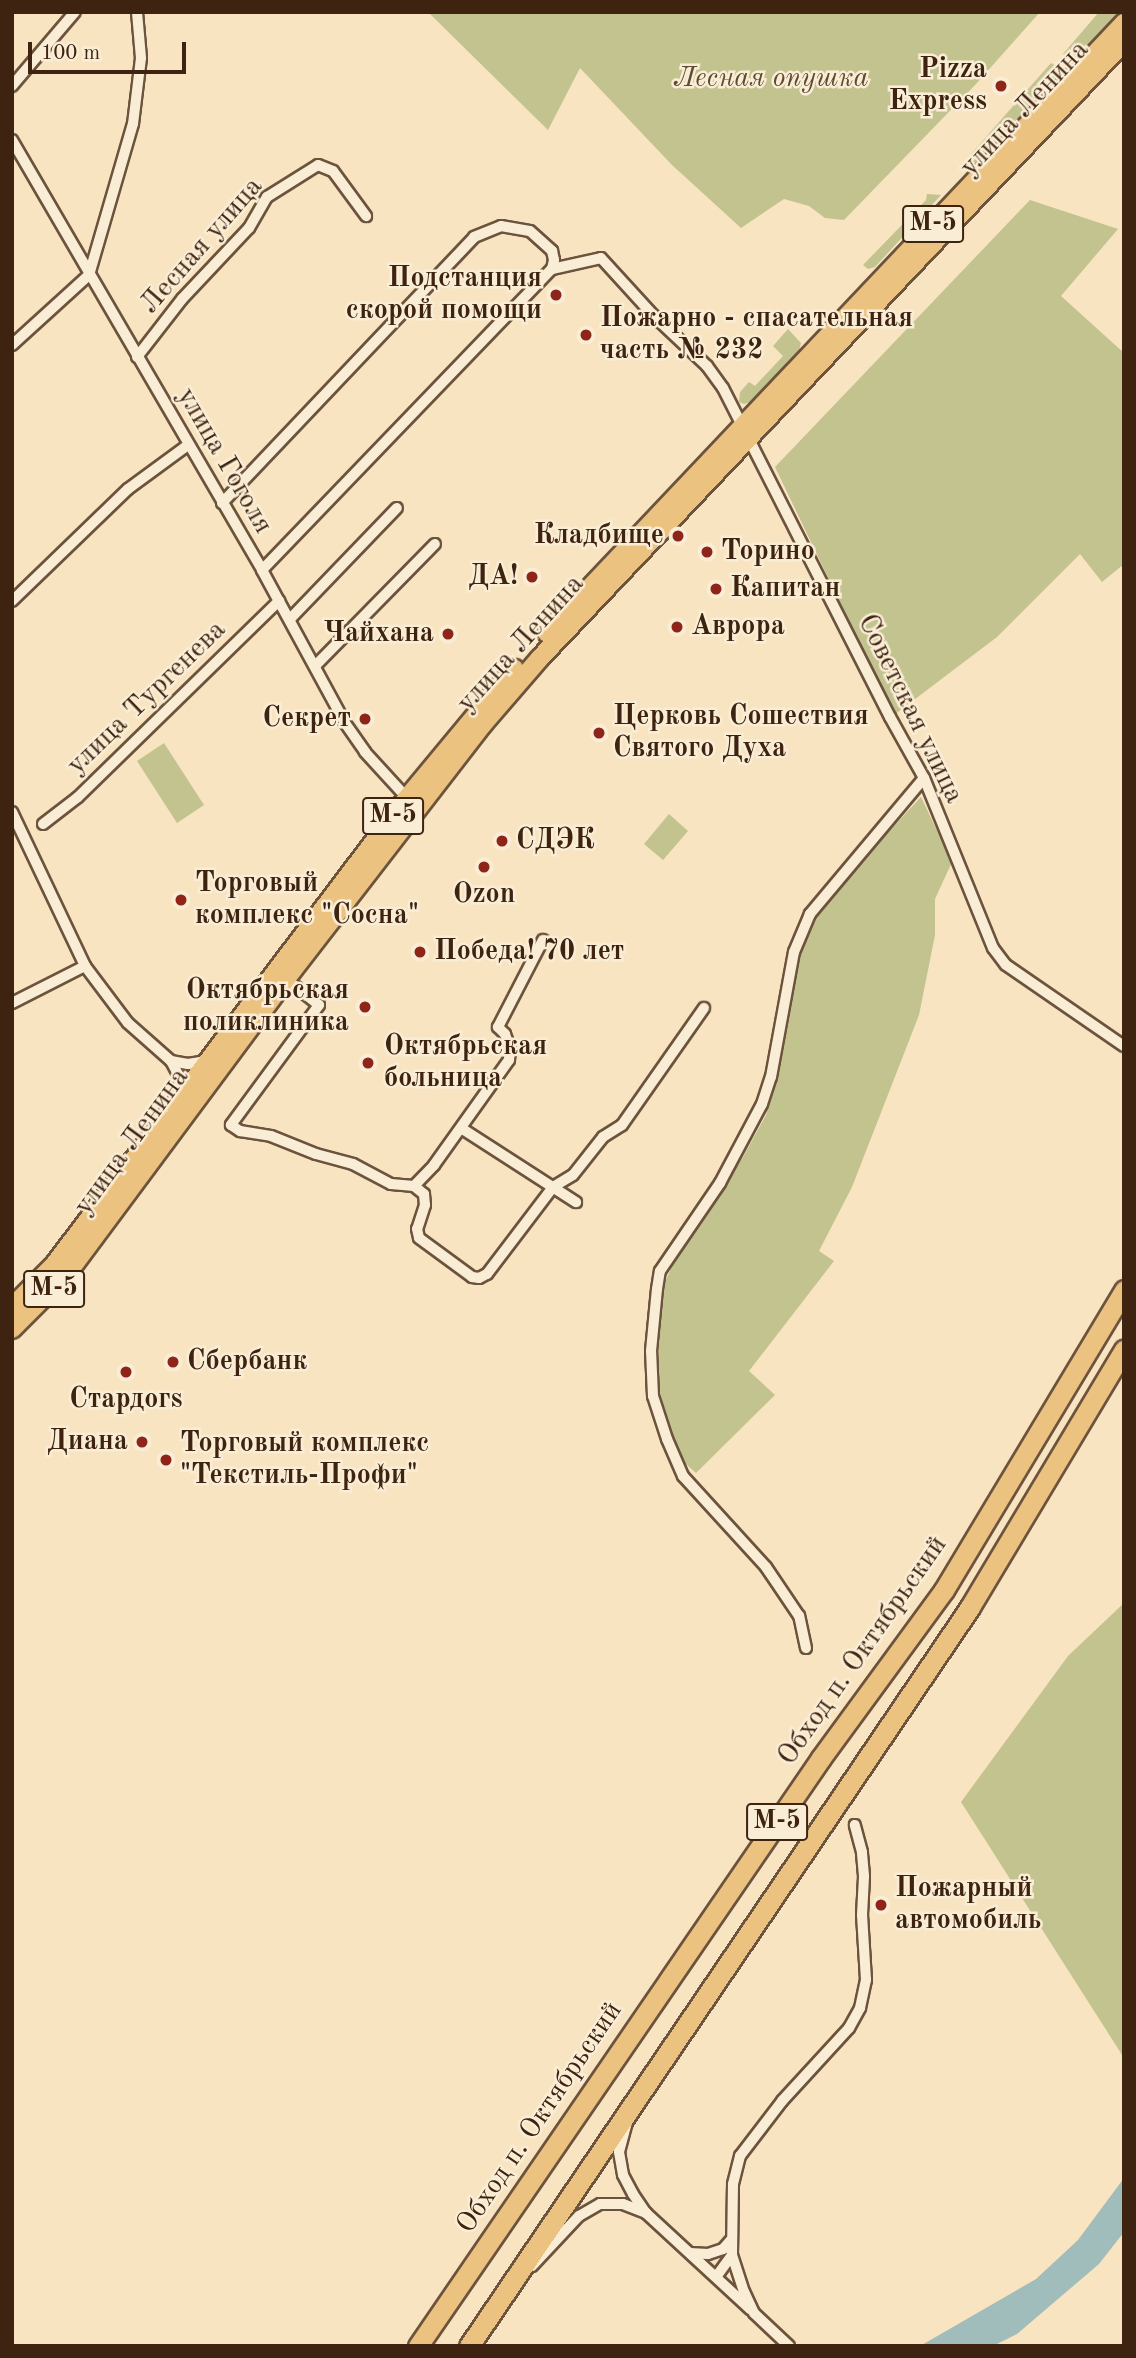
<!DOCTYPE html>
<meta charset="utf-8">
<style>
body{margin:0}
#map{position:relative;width:1136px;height:2358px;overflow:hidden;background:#f8e4c0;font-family:"Old Standard TT",serif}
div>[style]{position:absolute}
.green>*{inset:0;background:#c2c38f}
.water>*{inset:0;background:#a0bdbb}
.roads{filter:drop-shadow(2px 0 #6c533d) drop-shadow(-2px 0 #6c533d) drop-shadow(0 2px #6c533d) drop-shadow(0 -2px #6c533d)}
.minor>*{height:10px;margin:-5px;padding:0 5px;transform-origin:5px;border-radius:5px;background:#faedd6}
.primary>*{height:18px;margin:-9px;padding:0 9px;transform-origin:9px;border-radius:9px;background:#ecc280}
.trunk>*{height:19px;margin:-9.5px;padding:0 9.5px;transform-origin:9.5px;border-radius:9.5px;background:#ecc280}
.dots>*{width:19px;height:19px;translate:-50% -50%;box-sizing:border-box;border:4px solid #faedd6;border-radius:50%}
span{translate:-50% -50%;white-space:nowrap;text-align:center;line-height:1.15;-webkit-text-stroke:5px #faedd6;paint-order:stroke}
.shield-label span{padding:2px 5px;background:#faedd6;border:2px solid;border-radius:5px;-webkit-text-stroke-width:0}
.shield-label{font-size:26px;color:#3e2311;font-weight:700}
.poi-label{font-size:28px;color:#3e2311;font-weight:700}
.right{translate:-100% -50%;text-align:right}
.left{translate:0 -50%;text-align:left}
.park-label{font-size:28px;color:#5f4b30;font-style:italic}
.street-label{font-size:28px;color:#3e2311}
.frame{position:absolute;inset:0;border:14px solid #3e2311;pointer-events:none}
.scale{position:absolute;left:28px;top:42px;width:158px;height:32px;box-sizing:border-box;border:4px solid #3e2311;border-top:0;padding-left:9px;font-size:21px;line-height:24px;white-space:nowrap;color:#3e2311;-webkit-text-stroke:5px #faedd6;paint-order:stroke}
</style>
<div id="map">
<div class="green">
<i style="clip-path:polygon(428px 12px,1040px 12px,976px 84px,844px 220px,825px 218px,809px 206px,784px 199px,741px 228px,672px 165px,580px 68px,548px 130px)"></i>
<i style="clip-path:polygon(1099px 12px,1119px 12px,1073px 61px,1063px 54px)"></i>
<i style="clip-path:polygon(1051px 63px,1064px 70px,971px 168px,966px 164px,971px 154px)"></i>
<i style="clip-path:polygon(927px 194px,941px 195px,875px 267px,868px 269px,863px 265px,926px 200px)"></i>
<i style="clip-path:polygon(1030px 200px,1118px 229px,1061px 296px,1124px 353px,1124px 564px,1102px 582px,1080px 554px,997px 637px,894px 715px,775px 467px)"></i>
<i style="clip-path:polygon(788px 329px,801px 343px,798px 355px,757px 400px,744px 404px,739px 402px,740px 392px,749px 382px,755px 386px,783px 356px,773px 346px)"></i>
<i style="clip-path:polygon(164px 743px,204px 805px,177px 823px,137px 761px)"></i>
<i style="clip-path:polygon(921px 797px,952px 862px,935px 899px,935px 935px,919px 1015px,852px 1187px,819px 1251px,834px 1261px,749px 1371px,775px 1395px,696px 1473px,678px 1457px,666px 1423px,656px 1371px,655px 1350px,664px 1284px,674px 1262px,743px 1157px,766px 1115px,776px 1078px,787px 989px,797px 939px,814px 912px)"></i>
<i style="clip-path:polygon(669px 814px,688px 831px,663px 860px,644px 844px)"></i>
<i style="clip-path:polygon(1124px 1603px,1124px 2058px,961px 1802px,1068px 1656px)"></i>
</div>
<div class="water">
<i style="clip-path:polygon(1124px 2178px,1124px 2232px,1099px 2264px,1017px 2334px,993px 2346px,920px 2346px,1036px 2279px,1078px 2240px)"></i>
</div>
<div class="roads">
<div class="minor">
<i style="left:12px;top:86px;width:97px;rotate:-49.6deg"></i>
<i style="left:12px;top:140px;width:497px;rotate:59.8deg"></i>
<i style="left:262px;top:570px;width:174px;rotate:61.5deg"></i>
<i style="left:345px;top:723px;width:35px;rotate:55deg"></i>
<i style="left:365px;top:752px;width:62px;rotate:47.6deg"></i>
<i style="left:89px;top:275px;width:157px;rotate:-73.8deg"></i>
<i style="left:133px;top:124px;width:66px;rotate:-83.1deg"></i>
<i style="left:141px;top:58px;width:46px;rotate:-95deg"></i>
<i style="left:12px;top:345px;width:104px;rotate:-42.3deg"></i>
<i style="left:137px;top:357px;width:73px;rotate:-52.2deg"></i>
<i style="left:182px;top:299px;width:98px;rotate:-46.7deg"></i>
<i style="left:249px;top:228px;width:36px;rotate:-60deg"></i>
<i style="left:267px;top:197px;width:60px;rotate:-32.1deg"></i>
<i style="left:318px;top:165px;width:16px;rotate:22deg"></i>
<i style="left:333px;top:171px;width:56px;rotate:53.7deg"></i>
<i style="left:222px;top:503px;width:366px;rotate:-46.5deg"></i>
<i style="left:474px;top:237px;width:29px;rotate:-22deg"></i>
<i style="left:501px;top:226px;width:29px;rotate:10deg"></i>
<i style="left:530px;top:231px;width:30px;rotate:42deg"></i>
<i style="left:552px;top:251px;width:9px;rotate:77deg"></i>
<i style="left:554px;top:260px;width:9px;rotate:103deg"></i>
<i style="left:262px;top:570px;width:418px;rotate:-46.1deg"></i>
<i style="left:552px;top:269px;width:50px;rotate:-12.7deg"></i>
<i style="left:601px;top:258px;width:79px;rotate:47.6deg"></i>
<i style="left:654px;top:316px;width:73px;rotate:43.3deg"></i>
<i style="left:707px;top:366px;width:27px;rotate:54deg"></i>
<i style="left:723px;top:388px;width:369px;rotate:63.1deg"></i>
<i style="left:890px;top:717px;width:70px;rotate:60.9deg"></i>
<i style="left:924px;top:778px;width:183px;rotate:67.9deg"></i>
<i style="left:993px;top:948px;width:21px;rotate:53deg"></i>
<i style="left:1006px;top:965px;width:143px;rotate:34.5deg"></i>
<i style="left:12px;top:601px;width:161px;rotate:-44deg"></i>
<i style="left:128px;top:489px;width:74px;rotate:-36.3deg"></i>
<i style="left:290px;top:619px;width:154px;rotate:-46.1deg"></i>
<i style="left:315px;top:666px;width:171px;rotate:-45.5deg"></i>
<i style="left:12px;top:812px;width:170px;rotate:64.6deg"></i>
<i style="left:85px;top:966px;width:71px;rotate:53deg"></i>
<i style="left:128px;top:1023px;width:57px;rotate:41.5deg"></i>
<i style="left:171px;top:1061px;width:17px;rotate:62deg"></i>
<i style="left:179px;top:1076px;width:20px;rotate:87deg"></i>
<i style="left:43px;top:824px;width:44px;rotate:-37.6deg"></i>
<i style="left:78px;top:797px;width:281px;rotate:-44.3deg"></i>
<i style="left:286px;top:979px;width:42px;rotate:38.2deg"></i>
<i style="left:319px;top:1005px;width:149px;rotate:126.3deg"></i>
<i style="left:231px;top:1125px;width:11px;rotate:34deg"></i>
<i style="left:240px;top:1131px;width:31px;rotate:9deg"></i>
<i style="left:271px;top:1136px;width:48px;rotate:21.8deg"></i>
<i style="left:316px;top:1154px;width:38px;rotate:15deg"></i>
<i style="left:353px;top:1164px;width:43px;rotate:27.8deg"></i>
<i style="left:391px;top:1184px;width:23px;rotate:5deg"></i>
<i style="left:414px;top:1186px;width:29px;rotate:-46deg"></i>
<i style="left:434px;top:1165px;width:129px;rotate:-54.5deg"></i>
<i style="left:509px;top:1060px;width:12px;rotate:-85deg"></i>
<i style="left:510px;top:1048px;width:15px;rotate:-110deg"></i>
<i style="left:505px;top:1034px;width:10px;rotate:-135deg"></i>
<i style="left:498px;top:1027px;width:98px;rotate:-62.7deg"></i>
<i style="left:12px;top:1003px;width:82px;rotate:-26.9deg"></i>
<i style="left:171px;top:1061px;width:17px;rotate:10deg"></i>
<i style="left:188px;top:1064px;width:19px;rotate:-9deg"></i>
<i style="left:461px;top:1128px;width:137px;rotate:32.8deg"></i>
<i style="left:414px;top:1186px;width:13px;rotate:39deg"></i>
<i style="left:424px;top:1194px;width:11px;rotate:85deg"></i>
<i style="left:425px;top:1205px;width:25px;rotate:108deg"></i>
<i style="left:417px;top:1229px;width:9px;rotate:77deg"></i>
<i style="left:419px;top:1238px;width:66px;rotate:36.3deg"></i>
<i style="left:472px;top:1277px;width:7px;rotate:8deg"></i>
<i style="left:479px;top:1278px;width:9px;rotate:-27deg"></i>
<i style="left:487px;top:1274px;width:109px;rotate:-52.8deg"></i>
<i style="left:553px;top:1187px;width:23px;rotate:-31deg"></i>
<i style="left:573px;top:1175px;width:48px;rotate:-51.7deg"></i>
<i style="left:603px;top:1137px;width:22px;rotate:-32deg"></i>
<i style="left:622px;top:1125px;width:143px;rotate:-55deg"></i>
<i style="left:806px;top:1648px;width:33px;rotate:-102deg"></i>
<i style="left:799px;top:1616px;width:59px;rotate:-124deg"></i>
<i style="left:766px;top:1567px;width:123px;rotate:-132.4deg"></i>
<i style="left:683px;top:1476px;width:40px;rotate:-113.4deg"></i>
<i style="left:667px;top:1439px;width:45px;rotate:-108deg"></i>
<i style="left:653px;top:1396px;width:45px;rotate:-92.5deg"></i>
<i style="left:651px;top:1351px;width:62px;rotate:-84.5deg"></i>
<i style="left:657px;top:1289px;width:18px;rotate:-81deg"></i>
<i style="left:660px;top:1271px;width:107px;rotate:-55.7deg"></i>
<i style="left:720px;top:1183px;width:89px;rotate:-62deg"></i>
<i style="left:762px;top:1104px;width:28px;rotate:-72deg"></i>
<i style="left:771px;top:1077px;width:127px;rotate:-79.6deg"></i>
<i style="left:794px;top:952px;width:41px;rotate:-67.2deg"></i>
<i style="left:810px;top:914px;width:177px;rotate:-50deg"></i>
<i style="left:627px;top:2122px;width:31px;rotate:105deg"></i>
<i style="left:619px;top:2152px;width:23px;rotate:80deg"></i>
<i style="left:623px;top:2175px;width:21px;rotate:62deg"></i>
<i style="left:633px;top:2194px;width:23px;rotate:56deg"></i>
<i style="left:646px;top:2213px;width:142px;rotate:42.7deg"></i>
<i style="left:690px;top:2253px;width:18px;rotate:3deg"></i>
<i style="left:708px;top:2254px;width:16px;rotate:-18deg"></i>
<i style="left:723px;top:2249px;width:11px;rotate:-49deg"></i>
<i style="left:532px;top:2266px;width:69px;rotate:-46.8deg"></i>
<i style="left:579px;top:2216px;width:24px;rotate:-30deg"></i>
<i style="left:600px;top:2204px;width:23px"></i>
<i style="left:623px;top:2204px;width:25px;rotate:21deg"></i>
<i style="left:716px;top:2277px;width:27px;rotate:-54deg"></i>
<i style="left:789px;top:2346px;width:48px;rotate:-136.7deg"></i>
<i style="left:754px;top:2313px;width:23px;rotate:-115deg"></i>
<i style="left:744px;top:2292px;width:39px;rotate:-108deg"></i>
<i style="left:732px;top:2255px;width:71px;rotate:-89.2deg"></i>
<i style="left:733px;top:2184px;width:29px;rotate:-76deg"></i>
<i style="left:740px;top:2156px;width:69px;rotate:-52.6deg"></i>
<i style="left:782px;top:2101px;width:99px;rotate:-47.5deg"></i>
<i style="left:849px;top:2028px;width:23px;rotate:-61deg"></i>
<i style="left:860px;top:2008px;width:29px;rotate:-78deg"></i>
<i style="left:866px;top:1980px;width:65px;rotate:-93.5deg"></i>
<i style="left:862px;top:1915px;width:39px;rotate:-87deg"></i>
<i style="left:864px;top:1876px;width:24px;rotate:-95deg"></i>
<i style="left:862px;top:1852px;width:28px;rotate:-105deg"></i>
</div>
<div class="primary">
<i style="left:547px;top:633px;width:840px;rotate:-46.59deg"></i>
<i style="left:12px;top:1307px;width:59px;rotate:-45deg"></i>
<i style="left:54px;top:1265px;width:585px;rotate:-52.91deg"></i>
<i style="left:407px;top:798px;width:168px;rotate:-50.3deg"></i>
<i style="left:12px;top:1329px;width:78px;rotate:-45deg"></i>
<i style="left:67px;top:1274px;width:367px;rotate:-53.4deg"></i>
<i style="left:286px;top:979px;width:322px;rotate:-52.3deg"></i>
<i style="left:483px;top:724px;width:87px;rotate:-49.2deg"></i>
<i style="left:540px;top:658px;width:849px;rotate:-46.53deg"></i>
</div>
<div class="trunk">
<i style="left:418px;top:2346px;width:713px;rotate:-55.57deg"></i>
<i style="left:821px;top:1758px;width:208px;rotate:-53.8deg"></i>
<i style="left:944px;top:1590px;width:350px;rotate:-59deg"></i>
<i style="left:469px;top:2346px;width:893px;rotate:-55.86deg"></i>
<i style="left:970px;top:1607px;width:300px;rotate:-59.1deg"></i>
</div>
</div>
<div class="dots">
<i style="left:1001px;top:86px;background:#8f2418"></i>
<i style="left:556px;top:295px;background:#8f2418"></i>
<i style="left:586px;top:335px;background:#8f2418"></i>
<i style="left:678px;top:536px;background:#8f2418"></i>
<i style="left:707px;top:552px;background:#8f2418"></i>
<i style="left:532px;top:577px;background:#8f2418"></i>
<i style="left:716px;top:589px;background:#8f2418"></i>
<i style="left:677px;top:627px;background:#8f2418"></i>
<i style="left:448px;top:634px;background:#8f2418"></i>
<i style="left:365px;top:719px;background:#8f2418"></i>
<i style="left:599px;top:733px;background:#8f2418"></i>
<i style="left:502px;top:841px;background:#8f2418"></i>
<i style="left:484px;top:867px;background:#8f2418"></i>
<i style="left:181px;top:900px;background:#8f2418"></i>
<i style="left:420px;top:952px;background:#8f2418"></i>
<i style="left:365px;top:1007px;background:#8f2418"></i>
<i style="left:368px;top:1063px;background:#8f2418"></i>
<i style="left:173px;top:1362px;background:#8f2418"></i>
<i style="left:126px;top:1372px;background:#8f2418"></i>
<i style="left:142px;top:1442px;background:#8f2418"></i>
<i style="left:166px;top:1460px;background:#8f2418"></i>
<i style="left:881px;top:1905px;background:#8f2418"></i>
</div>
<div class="shield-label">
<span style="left:933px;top:224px">М-5</span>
<span style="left:393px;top:816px">М-5</span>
<span style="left:54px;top:1289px">М-5</span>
<span style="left:777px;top:1822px">М-5</span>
</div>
<div class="poi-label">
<span class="right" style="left:987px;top:86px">Pizza<br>Express</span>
<span class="right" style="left:542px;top:295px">Подстанция<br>скорой помощи</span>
<span class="left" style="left:600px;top:335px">Пожарно - спасательная<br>часть № 232</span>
<span class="right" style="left:664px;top:536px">Кладбище</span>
<span class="left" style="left:721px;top:552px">Торино</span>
<span class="right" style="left:518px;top:577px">ДА!</span>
<span class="left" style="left:730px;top:589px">Капитан</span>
<span class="left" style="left:691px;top:627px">Аврора</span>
<span class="right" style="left:434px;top:634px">Чайхана</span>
<span class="left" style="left:613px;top:733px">Церковь Сошествия<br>Святого Духа</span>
<span class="right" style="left:351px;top:719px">Секрет</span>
<span class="left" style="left:516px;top:841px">СДЭК</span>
<span class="left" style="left:195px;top:900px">Торговый<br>комплекс "Сосна"</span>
<span style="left:484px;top:895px">Ozon</span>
<span class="left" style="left:434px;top:952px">Победа! 70 лет</span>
<span class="right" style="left:349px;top:1007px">Октябрьская<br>поликлиника</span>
<span class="left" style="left:384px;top:1063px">Октябрьская<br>больница</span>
<span class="left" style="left:187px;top:1362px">Сбербанк</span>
<span style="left:126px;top:1400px">Стардогs</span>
<span class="right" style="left:128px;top:1442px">Диана</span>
<span class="left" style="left:180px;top:1460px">Торговый комплекс<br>"Текстиль-Профи"</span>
<span class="left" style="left:895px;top:1905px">Пожарный<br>автомобиль</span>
</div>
<div class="park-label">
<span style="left:771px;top:79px">Лесная опушка</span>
</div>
<div class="street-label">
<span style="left:1025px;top:109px;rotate:-47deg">улица Ленина</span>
<span style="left:202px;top:246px;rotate:-49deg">Лесная улица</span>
<span style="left:224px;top:461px;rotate:60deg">улица Гоголя</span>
<span style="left:521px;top:644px;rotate:-48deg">улица Ленина</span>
<span style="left:147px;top:698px;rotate:-44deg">улица Тургенева</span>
<span style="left:910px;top:709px;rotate:64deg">Советская улица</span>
<span style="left:132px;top:1142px;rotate:-54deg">улица Ленина</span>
<span style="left:863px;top:1651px;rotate:-55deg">Обход п. Октябрьский</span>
<span style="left:540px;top:2118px;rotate:-56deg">Обход п. Октябрьский</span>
</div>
<div class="frame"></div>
<div class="scale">100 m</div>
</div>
